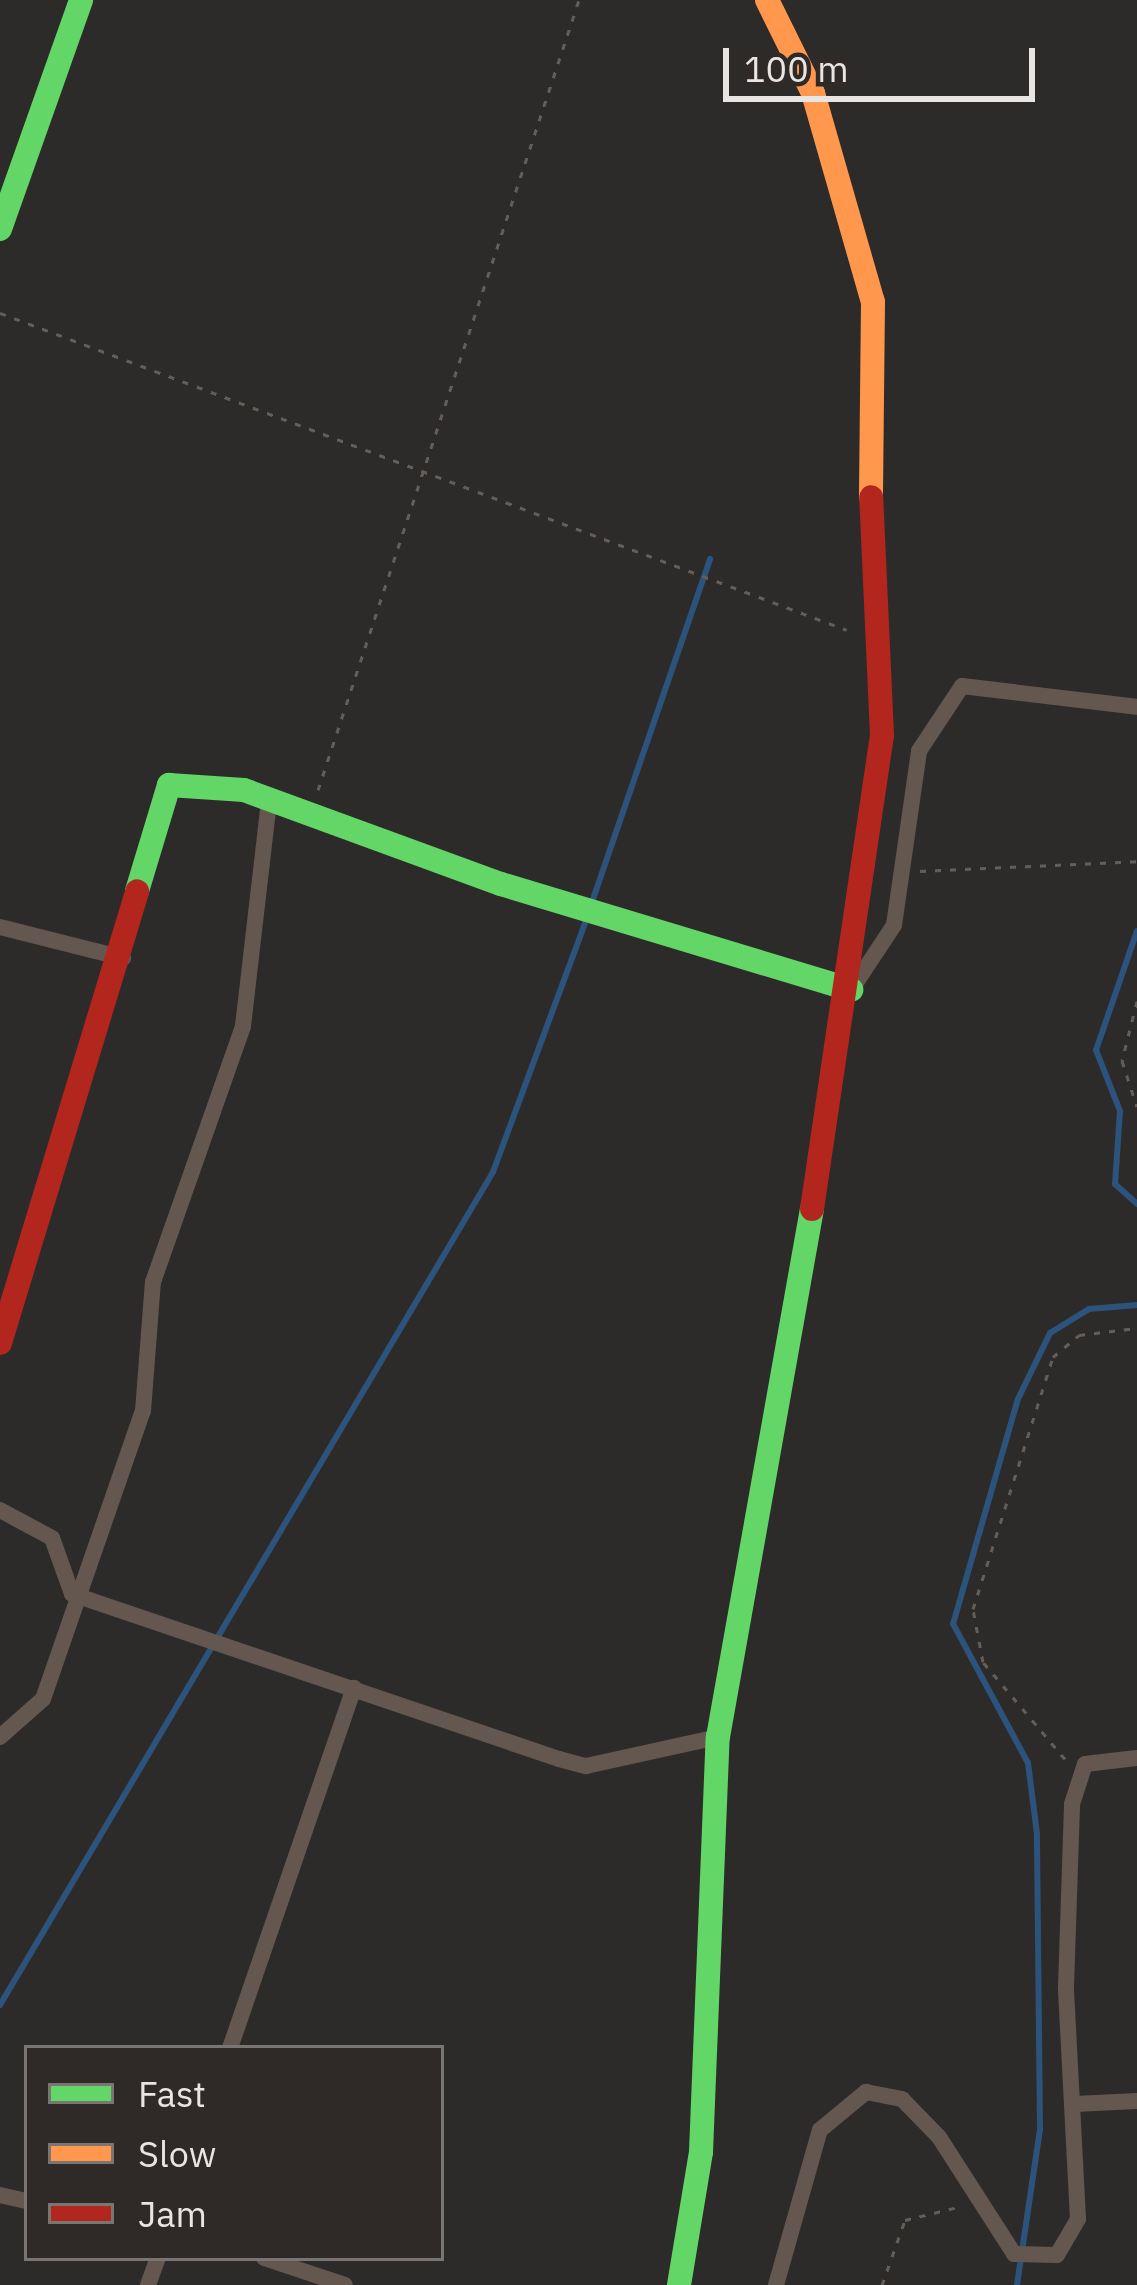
<!DOCTYPE html>
<style>
body{margin:0}
#map{position:relative;width:1137px;height:2285px;overflow:hidden;background:#2d2b29;font-family:"IBM Plex Sans",sans-serif}
div>[style]{position:absolute}
.stream>*{height:6px;margin:-3px;padding:0 3px;transform-origin:3px;border-radius:3px;background:#2c537b}
.path>*{height:3px;margin-top:-1.5px;transform-origin:0;background:repeating-linear-gradient(90deg,#655d58 0 6px,transparent 0 15px)}
.street>*{height:16px;margin:-8px;padding:0 8px;transform-origin:8px;border-radius:8px;background:#645750}
.fast>*{height:24px;margin:-12px;padding:0 12px;transform-origin:12px;border-radius:12px;background:#63d668}
.slow>*{height:24px;margin:-12px;padding:0 12px;transform-origin:12px;border-radius:12px;background:#ff974d}
.jam>*{height:24px;margin:-12px;padding:0 12px;transform-origin:12px;border-radius:12px;background:#b3261e}
span{translate:-50% -50%;white-space:nowrap;text-align:center;line-height:1.15;-webkit-text-stroke:9px #2f2a27;paint-order:stroke}
.legend{position:absolute;left:24px;top:2045px;width:420px;height:216px;box-sizing:border-box;background:#2f2a27;border:3px solid #797572;margin:0;padding:15px 21px;list-style:none;font-size:36px;color:#e8e5e3}
.legend li{display:flex;align-items:center;gap:24px;height:60px}
.legend b{width:60px;border:3px solid #797572}
.scale{position:absolute;left:723px;top:48px;width:312px;height:54px;box-sizing:border-box;border:6px solid #e8e5e3;border-top:0;padding-left:15px;font-size:36px;line-height:42px;white-space:nowrap;color:#e8e5e3;-webkit-text-stroke:9px #2f2a27;paint-order:stroke}
</style>
<div id="map">
<div class="stream">
<i style="left:592px;top:902px;width:363px;rotate:-71deg"></i>
<i style="left:1137px;top:931px;width:126px;rotate:109deg"></i>
<i style="left:1096px;top:1050px;width:66px;rotate:68.5deg"></i>
<i style="left:1120px;top:1111px;width:73px;rotate:93.9deg"></i>
<i style="left:1115px;top:1184px;width:30px;rotate:42deg"></i>
<i style="left:0;top:2005px;width:968px;rotate:-59.38deg"></i>
<i style="left:493px;top:1172px;width:274px;rotate:-69.7deg"></i>
<i style="left:1017px;top:2285px;width:158px;rotate:-81.6deg"></i>
<i style="left:1040px;top:2129px;width:295px;rotate:-90.6deg"></i>
<i style="left:1037px;top:1834px;width:72px;rotate:-97.2deg"></i>
<i style="left:1028px;top:1763px;width:158px;rotate:-118.3deg"></i>
<i style="left:953px;top:1624px;width:234px;rotate:-73.9deg"></i>
<i style="left:1018px;top:1399px;width:73px;rotate:-64.1deg"></i>
<i style="left:1050px;top:1333px;width:46px;rotate:-31.6deg"></i>
<i style="left:1089px;top:1309px;width:48px;rotate:-4.8deg"></i>
</div>
<div class="path">
<i style="left:0;top:313px;width:904px;rotate:20.52deg"></i>
<i style="left:318px;top:790px;width:832px;rotate:-71.72deg"></i>
<i style="left:920px;top:871px;width:217px;rotate:-2.6deg"></i>
<i style="left:1137px;top:1001px;width:62px;rotate:104deg"></i>
<i style="left:1122px;top:1061px;width:48px;rotate:71.9deg"></i>
<i style="left:1065px;top:1759px;width:127px;rotate:-130.2deg"></i>
<i style="left:983px;top:1662px;width:54px;rotate:-100.7deg"></i>
<i style="left:973px;top:1609px;width:264px;rotate:-72.4deg"></i>
<i style="left:1053px;top:1357px;width:34px;rotate:-40deg"></i>
<i style="left:1079px;top:1335px;width:58px;rotate:-6.9deg"></i>
<i style="left:882px;top:2285px;width:69px;rotate:-70.5deg"></i>
<i style="left:905px;top:2220px;width:55px;rotate:-13.8deg"></i>
</div>
<div class="street">
<i style="left:0;top:927px;width:127px;rotate:14.1deg"></i>
<i style="left:855px;top:984px;width:71px;rotate:-56.5deg"></i>
<i style="left:894px;top:925px;width:176px;rotate:-81.8deg"></i>
<i style="left:919px;top:751px;width:78px;rotate:-56.5deg"></i>
<i style="left:962px;top:686px;width:176px;rotate:6.8deg"></i>
<i style="left:0;top:1510px;width:59px;rotate:28.3deg"></i>
<i style="left:52px;top:1538px;width:59px;rotate:70.3deg"></i>
<i style="left:72px;top:1594px;width:514px;rotate:18.72deg"></i>
<i style="left:559px;top:1759px;width:28px;rotate:15deg"></i>
<i style="left:586px;top:1766px;width:135px;rotate:-12.4deg"></i>
<i style="left:0;top:1737px;width:57px;rotate:-41.5deg"></i>
<i style="left:43px;top:1699px;width:305px;rotate:-70.9deg"></i>
<i style="left:143px;top:1411px;width:129px;rotate:-85.6deg"></i>
<i style="left:153px;top:1282px;width:271px;rotate:-70.6deg"></i>
<i style="left:243px;top:1026px;width:227px;rotate:-83.4deg"></i>
<i style="left:230px;top:2048px;width:381px;rotate:-71deg"></i>
<i style="left:1075px;top:2104px;width:62px;rotate:-2.8deg"></i>
<i style="left:0;top:2195px;width:28px;rotate:13deg"></i>
<i style="left:264px;top:2258px;width:85px;rotate:18.4deg"></i>
<i style="left:148px;top:2285px;width:29px;rotate:-70deg"></i>
<i style="left:776px;top:2285px;width:161px;rotate:-74.2deg"></i>
<i style="left:820px;top:2130px;width:60px;rotate:-39.6deg"></i>
<i style="left:866px;top:2092px;width:37px;rotate:11deg"></i>
<i style="left:902px;top:2099px;width:53px;rotate:45.8deg"></i>
<i style="left:939px;top:2137px;width:139px;rotate:57.3deg"></i>
<i style="left:1014px;top:2254px;width:43px;rotate:1.3deg"></i>
<i style="left:1057px;top:2255px;width:42px;rotate:-59.7deg"></i>
<i style="left:1078px;top:2219px;width:232px;rotate:-93deg"></i>
<i style="left:1066px;top:1987px;width:183px;rotate:-88.1deg"></i>
<i style="left:1072px;top:1804px;width:42px;rotate:-72deg"></i>
<i style="left:1085px;top:1764px;width:52px;rotate:-6.6deg"></i>
</div>
<div class="fast">
<i style="left:0;top:229px;width:243px;rotate:-70.5deg"></i>
<i style="left:137px;top:891px;width:111px;rotate:-73.2deg"></i>
<i style="left:169px;top:785px;width:75px;rotate:3.8deg"></i>
<i style="left:244px;top:790px;width:274px;rotate:20.1deg"></i>
<i style="left:501px;top:884px;width:366px;rotate:16.8deg"></i>
<i style="left:679px;top:2285px;width:135px;rotate:-80.6deg"></i>
<i style="left:701px;top:2152px;width:415px;rotate:-87.7deg"></i>
<i style="left:718px;top:1737px;width:536px;rotate:-79.91deg"></i>
</div>
<div class="slow">
<i style="left:767px;top:0;width:104px;rotate:63.7deg"></i>
<i style="left:813px;top:93px;width:217px;rotate:74deg"></i>
<i style="left:873px;top:302px;width:195px;rotate:90.6deg"></i>
</div>
<div class="jam">
<i style="left:812px;top:1209px;width:479px;rotate:-81.6deg"></i>
<i style="left:882px;top:735px;width:238px;rotate:-92.6deg"></i>
<i style="left:0;top:1343px;width:472px;rotate:-73.1deg"></i>
</div>
<ul class="legend">
<li><b style="height:15px;background:#63d668"></b>Fast</li>
<li><b style="height:15px;background:#ff974d"></b>Slow</li>
<li><b style="height:15px;background:#b3261e"></b>Jam</li>
</ul>
<div class="scale">100 m</div>
</div>
